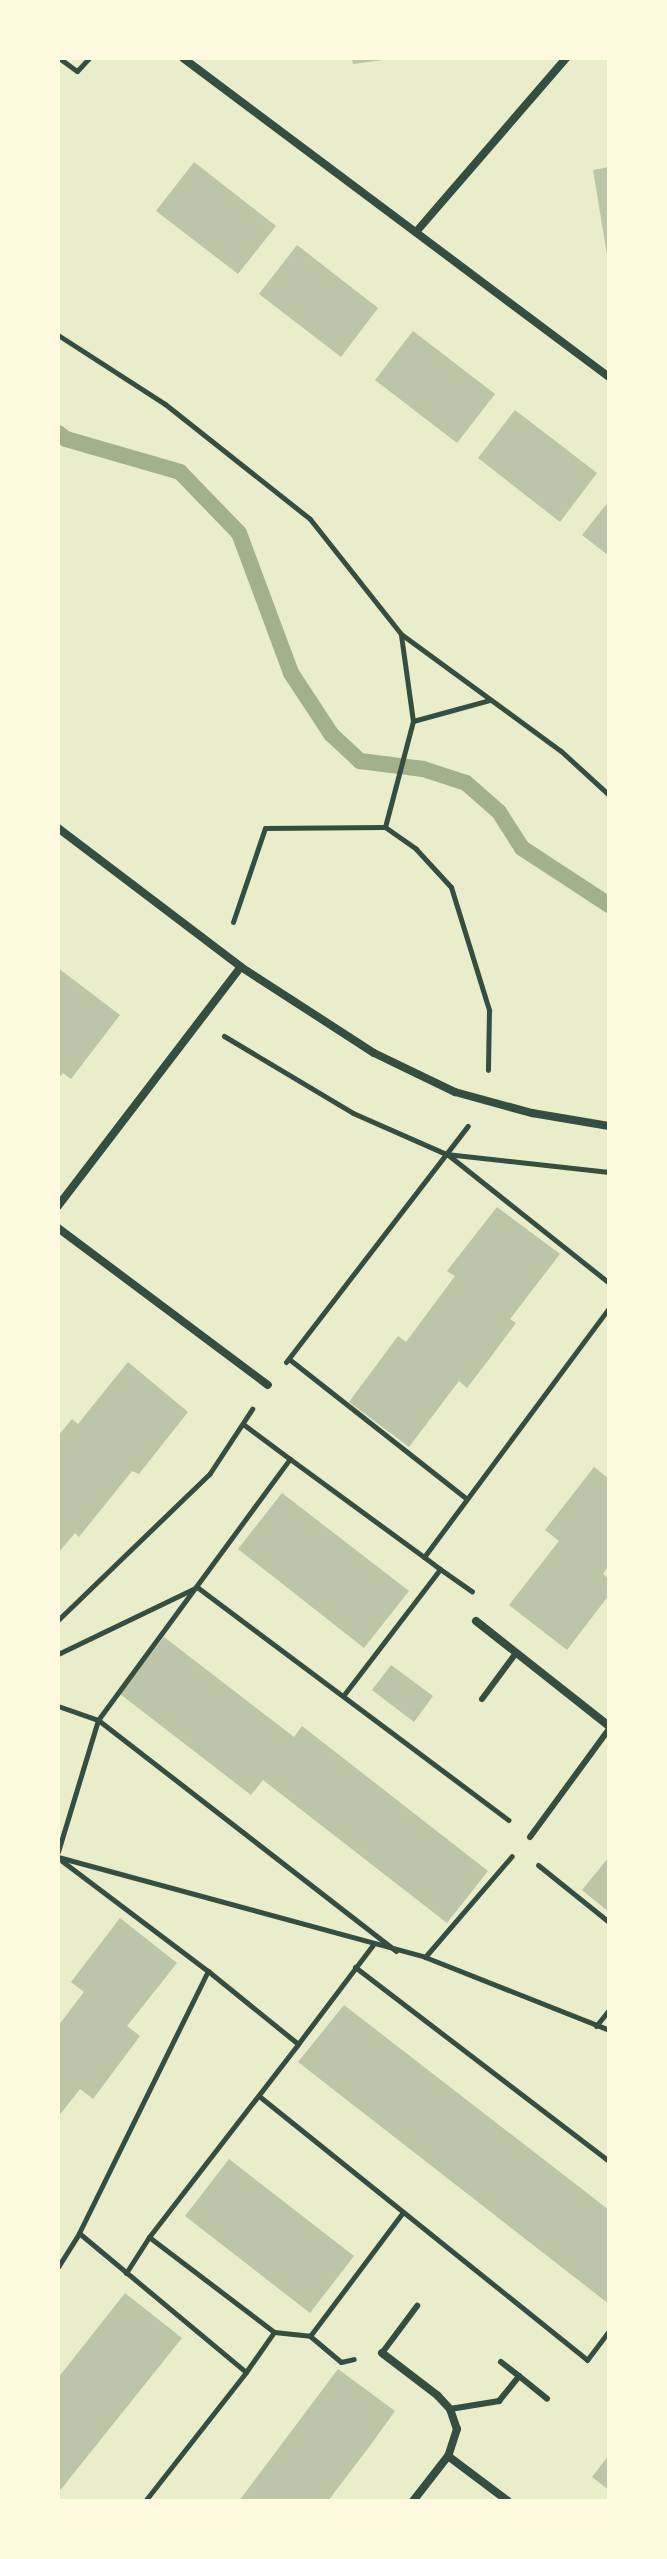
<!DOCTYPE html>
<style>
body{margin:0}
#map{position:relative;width:667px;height:2559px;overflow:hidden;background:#e9edc9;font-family:Arial,sans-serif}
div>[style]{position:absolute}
.stream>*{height:16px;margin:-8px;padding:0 8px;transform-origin:8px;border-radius:8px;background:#a3b18a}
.building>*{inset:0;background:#bcc5a7}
.path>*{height:5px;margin:-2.5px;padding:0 2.5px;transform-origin:2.5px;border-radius:2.5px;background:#344e41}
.service>*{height:6px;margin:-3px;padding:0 3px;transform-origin:3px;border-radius:3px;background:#344e41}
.minor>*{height:8px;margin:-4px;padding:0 4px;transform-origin:4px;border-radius:4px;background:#344e41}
span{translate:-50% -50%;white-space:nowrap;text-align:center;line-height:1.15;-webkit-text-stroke:6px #fefae0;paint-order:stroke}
.frame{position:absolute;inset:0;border:60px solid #fefae0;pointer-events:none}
</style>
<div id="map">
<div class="stream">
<i style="left:58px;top:433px;width:10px;rotate:37deg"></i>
<i style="left:66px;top:439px;width:119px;rotate:16.1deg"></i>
<i style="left:180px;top:472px;width:85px;rotate:46deg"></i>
<i style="left:239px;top:533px;width:149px;rotate:69.6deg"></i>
<i style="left:291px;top:673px;width:73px;rotate:56.7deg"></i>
<i style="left:331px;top:734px;width:40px;rotate:43deg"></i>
<i style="left:360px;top:761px;width:64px;rotate:7.2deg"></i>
<i style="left:423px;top:769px;width:45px;rotate:18deg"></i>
<i style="left:466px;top:783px;width:44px;rotate:41.3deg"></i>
<i style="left:499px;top:812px;width:43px;rotate:57.4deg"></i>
<i style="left:522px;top:848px;width:104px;rotate:33.2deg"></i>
</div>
<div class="building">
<i style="clip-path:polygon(352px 58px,383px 58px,383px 60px,353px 64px)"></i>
<i style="clip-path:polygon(194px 162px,276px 226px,238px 274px,156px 211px)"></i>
<i style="clip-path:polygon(609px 167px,609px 255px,607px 255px,593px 170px)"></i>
<i style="clip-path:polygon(297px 245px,378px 308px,341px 357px,259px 294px)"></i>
<i style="clip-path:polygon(413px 331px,495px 394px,457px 443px,375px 380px)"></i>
<i style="clip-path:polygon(515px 410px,597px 473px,560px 522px,478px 458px)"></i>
<i style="clip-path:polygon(609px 501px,609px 556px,582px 535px)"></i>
<i style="clip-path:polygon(58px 968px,120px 1015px,71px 1079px,63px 1073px,58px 1079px)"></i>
<i style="clip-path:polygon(497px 1207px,560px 1254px,510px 1319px,516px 1323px,490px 1358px,467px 1388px,459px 1381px,409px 1447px,349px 1402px,398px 1336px,406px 1342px,455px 1276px,447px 1271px)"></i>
<i style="clip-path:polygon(128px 1362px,188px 1412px,139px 1474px,132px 1471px,79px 1537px,75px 1533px,58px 1553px,58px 1436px,72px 1419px,78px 1424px)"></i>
<i style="clip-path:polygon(594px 1467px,609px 1479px,609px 1565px,603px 1574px,609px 1579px,609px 1595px,567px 1650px,509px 1605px,559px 1541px,545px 1530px)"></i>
<i style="clip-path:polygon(282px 1493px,409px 1591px,364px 1648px,238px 1549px)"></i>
<i style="clip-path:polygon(164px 1637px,294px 1737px,302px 1726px,488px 1871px,447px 1923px,263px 1780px,251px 1795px,120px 1694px)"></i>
<i style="clip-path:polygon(391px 1665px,433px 1696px,414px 1722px,372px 1690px)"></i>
<i style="clip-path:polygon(609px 1857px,609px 1912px,582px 1890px)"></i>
<i style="clip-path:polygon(120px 1918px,177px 1963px,127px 2026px,140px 2036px,93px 2099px,80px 2089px,58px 2117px,58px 2026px,84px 1992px,71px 1982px)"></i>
<i style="clip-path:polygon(344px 2005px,609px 2210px,609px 2304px,298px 2062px)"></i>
<i style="clip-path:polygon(229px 2159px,354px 2256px,310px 2313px,185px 2216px)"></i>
<i style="clip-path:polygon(125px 2293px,182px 2338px,58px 2493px,58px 2378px)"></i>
<i style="clip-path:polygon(338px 2369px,395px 2411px,372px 2443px,328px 2501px,239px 2501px)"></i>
<i style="clip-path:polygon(609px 2455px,609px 2490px,592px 2477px)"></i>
</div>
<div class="path">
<i style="left:59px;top:58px;width:22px;rotate:36deg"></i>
<i style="left:77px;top:71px;width:18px;rotate:-47deg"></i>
<i style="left:58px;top:335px;width:127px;rotate:32.8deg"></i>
<i style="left:165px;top:404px;width:185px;rotate:38.4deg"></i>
<i style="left:310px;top:519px;width:147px;rotate:51.6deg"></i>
<i style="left:401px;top:634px;width:198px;rotate:36.2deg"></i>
<i style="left:561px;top:751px;width:65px;rotate:42.5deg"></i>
<i style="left:401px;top:635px;width:87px;rotate:82.1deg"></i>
<i style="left:413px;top:721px;width:80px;rotate:-15.3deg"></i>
<i style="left:385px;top:827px;width:110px;rotate:-75.2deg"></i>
<i style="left:233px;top:922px;width:99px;rotate:-71.2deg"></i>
<i style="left:265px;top:828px;width:120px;rotate:-0.5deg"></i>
<i style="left:385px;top:827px;width:38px;rotate:35deg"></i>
<i style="left:416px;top:849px;width:52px;rotate:47.4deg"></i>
<i style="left:451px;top:887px;width:129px;rotate:72.8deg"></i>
<i style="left:489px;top:1010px;width:60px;rotate:91deg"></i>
<i style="left:224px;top:1036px;width:150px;rotate:30.8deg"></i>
<i style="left:353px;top:1113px;width:102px;rotate:23.8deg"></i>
<i style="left:446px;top:1154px;width:164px;rotate:6.3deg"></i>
<i style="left:447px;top:1154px;width:207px;rotate:38.5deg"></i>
<i style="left:289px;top:1359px;width:226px;rotate:38.2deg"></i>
<i style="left:286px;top:1362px;width:298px;rotate:-52.4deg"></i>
<i style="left:243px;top:1424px;width:59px;rotate:36.7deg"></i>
<i style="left:440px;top:1569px;width:39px;rotate:35deg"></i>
<i style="left:58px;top:1620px;width:211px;rotate:-44deg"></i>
<i style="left:210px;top:1473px;width:77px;rotate:-56.7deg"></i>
<i style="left:58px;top:1654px;width:154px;rotate:-25.7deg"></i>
<i style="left:197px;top:1587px;width:389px;rotate:36.8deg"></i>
<i style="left:343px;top:1696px;width:160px;rotate:-52.6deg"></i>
<i style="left:440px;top:1569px;width:20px;rotate:-143deg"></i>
<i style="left:58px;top:1706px;width:42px;rotate:19.3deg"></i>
<i style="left:98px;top:1720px;width:138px;rotate:106.9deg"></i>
<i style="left:58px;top:1857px;width:380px;rotate:15.2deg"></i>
<i style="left:425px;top:1957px;width:198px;rotate:21.6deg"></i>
<i style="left:62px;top:1861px;width:183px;rotate:37deg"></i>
<i style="left:538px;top:1865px;width:91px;rotate:38.8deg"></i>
<i style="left:396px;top:1951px;width:377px;rotate:-142.2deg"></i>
<i style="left:98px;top:1720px;width:324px;rotate:-53.7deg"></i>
<i style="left:290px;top:1459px;width:166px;rotate:36.2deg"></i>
<i style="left:424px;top:1557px;width:310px;rotate:-53.4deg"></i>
<i style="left:425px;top:1957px;width:133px;rotate:-49.3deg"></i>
<i style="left:355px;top:1967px;width:320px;rotate:37.4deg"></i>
<i style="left:596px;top:2026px;width:21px;rotate:-51deg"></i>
<i style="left:259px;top:2096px;width:421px;rotate:38.8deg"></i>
<i style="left:587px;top:2360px;width:36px;rotate:-53deg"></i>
<i style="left:79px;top:2233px;width:217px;rotate:39.8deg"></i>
<i style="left:246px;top:2372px;width:49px;rotate:-55deg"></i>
<i style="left:274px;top:2332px;width:36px;rotate:6deg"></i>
<i style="left:310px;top:2336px;width:40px;rotate:40deg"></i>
<i style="left:341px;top:2362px;width:13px;rotate:-13deg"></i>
<i style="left:149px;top:2237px;width:157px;rotate:37.2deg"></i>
<i style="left:58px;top:2267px;width:40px;rotate:-58deg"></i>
<i style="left:79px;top:2233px;width:292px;rotate:-63.8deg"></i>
<i style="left:208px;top:1971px;width:116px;rotate:39deg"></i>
<i style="left:298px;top:2044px;width:124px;rotate:-52.9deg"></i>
<i style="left:126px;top:2273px;width:43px;rotate:-57.4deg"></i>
<i style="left:149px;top:2237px;width:244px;rotate:-52.3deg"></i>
<i style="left:310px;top:2336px;width:155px;rotate:-53.1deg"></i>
<i style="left:145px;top:2501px;width:164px;rotate:-51.9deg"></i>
</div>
<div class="service">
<i style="left:482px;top:1699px;width:57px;rotate:-53.5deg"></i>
<i style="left:530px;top:1837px;width:134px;rotate:-53.8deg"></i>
<i style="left:382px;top:2353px;width:59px;rotate:-53.3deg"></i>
<i style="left:501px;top:2362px;width:23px;rotate:38deg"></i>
<i style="left:450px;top:2409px;width:50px;rotate:-9.3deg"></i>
<i style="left:499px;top:2401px;width:32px;rotate:-51deg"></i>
<i style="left:519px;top:2376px;width:36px;rotate:39deg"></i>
</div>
<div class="minor">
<i style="left:183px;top:58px;width:532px;rotate:36.83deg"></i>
<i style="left:416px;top:232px;width:230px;rotate:-49.2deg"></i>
<i style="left:58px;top:828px;width:230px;rotate:37.2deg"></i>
<i style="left:241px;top:967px;width:158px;rotate:32.9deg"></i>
<i style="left:374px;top:1053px;width:90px;rotate:25.7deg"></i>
<i style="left:455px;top:1092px;width:80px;rotate:15.3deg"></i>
<i style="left:532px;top:1113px;width:78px;rotate:9.6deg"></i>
<i style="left:58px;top:1206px;width:301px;rotate:-52.6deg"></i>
<i style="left:58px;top:1228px;width:262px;rotate:36.8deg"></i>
<i style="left:476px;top:1621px;width:169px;rotate:38.3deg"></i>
<i style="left:382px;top:2353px;width:69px;rotate:37.4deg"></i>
<i style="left:437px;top:2395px;width:19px;rotate:47deg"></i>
<i style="left:450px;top:2409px;width:21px;rotate:71deg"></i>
<i style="left:457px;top:2429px;width:28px;rotate:108deg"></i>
<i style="left:413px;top:2501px;width:57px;rotate:-52.1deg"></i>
<i style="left:448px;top:2456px;width:75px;rotate:36.9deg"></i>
</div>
<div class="frame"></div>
</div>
